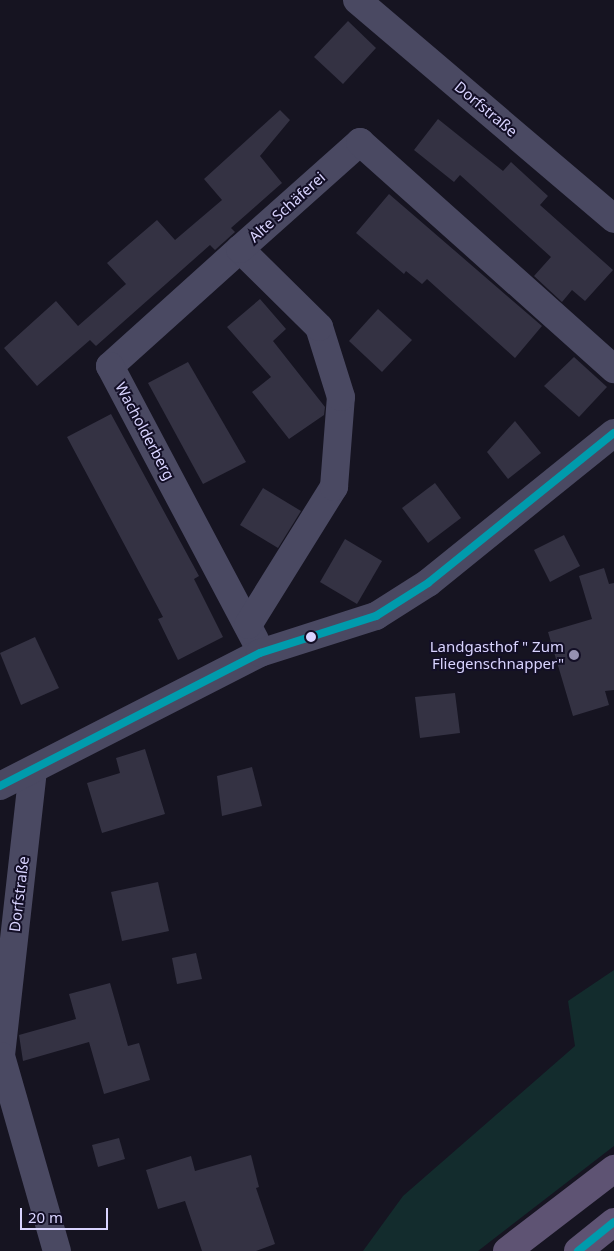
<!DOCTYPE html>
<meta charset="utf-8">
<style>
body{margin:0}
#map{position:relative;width:614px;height:1251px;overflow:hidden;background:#161421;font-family:"Noto Sans",sans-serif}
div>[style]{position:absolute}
.green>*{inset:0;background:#132c2d}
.building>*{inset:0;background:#343243}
.minor>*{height:28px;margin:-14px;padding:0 14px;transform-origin:14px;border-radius:14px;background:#4a4962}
.major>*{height:28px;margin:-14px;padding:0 14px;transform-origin:14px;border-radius:14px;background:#5e5373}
.bus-1>*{height:8px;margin:-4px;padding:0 4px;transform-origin:4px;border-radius:4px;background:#009bac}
.dots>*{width:14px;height:14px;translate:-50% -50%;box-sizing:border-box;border:2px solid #130f26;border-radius:50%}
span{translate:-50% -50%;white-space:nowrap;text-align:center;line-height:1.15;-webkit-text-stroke:4px #130f26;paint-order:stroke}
.street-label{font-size:15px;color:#d9d4ff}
.poi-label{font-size:15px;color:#d9d4ff}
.right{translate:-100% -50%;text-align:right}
.scale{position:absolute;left:20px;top:1208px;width:88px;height:22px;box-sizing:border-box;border:2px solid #d9d4ff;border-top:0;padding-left:6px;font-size:15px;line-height:18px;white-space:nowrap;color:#d9d4ff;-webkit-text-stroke:4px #130f26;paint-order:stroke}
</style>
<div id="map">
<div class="green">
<i style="clip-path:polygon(614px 970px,614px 1146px,478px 1251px,363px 1251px,403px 1196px,575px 1046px,568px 1001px)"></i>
</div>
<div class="building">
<i style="clip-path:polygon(348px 21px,376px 48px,343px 84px,314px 57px)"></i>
<i style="clip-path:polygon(280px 110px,290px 120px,260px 156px,282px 183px,231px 228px,235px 232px,215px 250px,210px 245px,96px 346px,90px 340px,37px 386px,4px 348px,56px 301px,78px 326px,126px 284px,107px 263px,157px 220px,175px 240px,222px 200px,204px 179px)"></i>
<i style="clip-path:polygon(438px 119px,503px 171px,511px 162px,548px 196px,540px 205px,613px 270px,585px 301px,572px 290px,562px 302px,534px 276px,551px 257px,460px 175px,454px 182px,414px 150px)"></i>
<i style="clip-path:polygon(389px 194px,542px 326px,515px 358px,427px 279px,422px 284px,406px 271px,404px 274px,356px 233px)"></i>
<i style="clip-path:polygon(260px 299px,286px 329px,273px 341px,325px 407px,324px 415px,289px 439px,252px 392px,271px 377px,227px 327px)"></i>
<i style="clip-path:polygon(378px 309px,412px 340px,382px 372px,349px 341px)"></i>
<i style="clip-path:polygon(574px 357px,607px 387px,579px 417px,544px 386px)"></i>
<i style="clip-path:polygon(188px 362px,246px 462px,203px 484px,148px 383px)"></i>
<i style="clip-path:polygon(111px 414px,199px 576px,194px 579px,223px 637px,178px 660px,158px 619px,163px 617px,67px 437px)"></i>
<i style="clip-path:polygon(515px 421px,541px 453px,508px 479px,487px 452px)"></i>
<i style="clip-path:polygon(435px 483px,461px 518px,428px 543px,402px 508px)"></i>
<i style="clip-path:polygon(263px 488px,301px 511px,278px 548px,240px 525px)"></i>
<i style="clip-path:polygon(564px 535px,580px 566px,550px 582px,534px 550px)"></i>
<i style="clip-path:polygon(345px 539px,382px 561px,357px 604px,320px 582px)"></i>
<i style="clip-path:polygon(604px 568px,609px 584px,614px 583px,614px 690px,605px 691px,609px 705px,573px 716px,548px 632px,592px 619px,579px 576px)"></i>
<i style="clip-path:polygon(35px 637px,59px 688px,21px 705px,0 653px)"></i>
<i style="clip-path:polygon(455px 693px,460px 733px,420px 738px,415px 697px)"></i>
<i style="clip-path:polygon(145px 749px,165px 814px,102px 833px,87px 783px,120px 773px,116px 758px)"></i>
<i style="clip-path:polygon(252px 767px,262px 806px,222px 816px,217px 776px)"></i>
<i style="clip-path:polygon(158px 882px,169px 931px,122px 941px,111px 892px)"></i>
<i style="clip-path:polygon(196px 953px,202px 979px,177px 984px,172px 958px)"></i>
<i style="clip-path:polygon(110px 983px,128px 1046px,139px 1043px,150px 1080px,104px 1094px,89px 1042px,23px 1061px,19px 1035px,76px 1019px,69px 994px)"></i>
<i style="clip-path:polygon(119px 1138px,125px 1159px,98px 1167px,92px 1145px)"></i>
<i style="clip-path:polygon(251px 1155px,259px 1187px,256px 1188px,275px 1244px,256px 1251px,202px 1251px,185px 1201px,158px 1209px,146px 1170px,191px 1156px,195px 1171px)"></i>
</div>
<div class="minor">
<i style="left:357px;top:0;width:338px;rotate:40.4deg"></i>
<i style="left:240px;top:249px;width:175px;rotate:138deg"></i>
<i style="left:110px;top:366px;width:310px;rotate:62.1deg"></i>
<i style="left:248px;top:625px;width:163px;rotate:-58.1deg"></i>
<i style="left:334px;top:487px;width:90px;rotate:-85.6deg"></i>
<i style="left:341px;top:397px;width:73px;rotate:-107.4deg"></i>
<i style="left:319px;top:327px;width:111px;rotate:-135.4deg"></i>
<i style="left:240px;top:249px;width:161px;rotate:-41.7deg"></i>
<i style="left:360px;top:142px;width:341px;rotate:41.8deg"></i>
<i style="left:33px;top:770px;width:288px;rotate:96.4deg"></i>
<i style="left:1px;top:1056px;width:203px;rotate:74deg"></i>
<i style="left:0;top:786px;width:292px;rotate:-27.1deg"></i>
<i style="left:260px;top:653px;width:122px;rotate:-17.7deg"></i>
<i style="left:376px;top:616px;width:62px;rotate:-32.4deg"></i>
<i style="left:428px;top:583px;width:239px;rotate:-38.9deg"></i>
</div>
<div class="major">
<i style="left:507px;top:1251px;width:135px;rotate:-37.5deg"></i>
<i style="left:578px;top:1251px;width:46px;rotate:-38.9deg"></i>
</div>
<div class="bus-1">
<i style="left:0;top:786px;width:292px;rotate:-27.1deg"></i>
<i style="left:260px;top:653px;width:122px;rotate:-17.7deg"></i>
<i style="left:376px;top:616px;width:62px;rotate:-32.4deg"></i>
<i style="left:428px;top:583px;width:239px;rotate:-38.9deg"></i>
<i style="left:578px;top:1251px;width:46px;rotate:-38.9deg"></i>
</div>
<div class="dots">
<i style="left:311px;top:637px;background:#d9d4ff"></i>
<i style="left:574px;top:655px;background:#9591b1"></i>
</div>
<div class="street-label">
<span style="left:486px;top:109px;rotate:40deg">Dorfstraße</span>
<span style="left:287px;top:207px;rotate:-42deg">Alte Schäferei</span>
<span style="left:145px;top:431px;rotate:62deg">Wacholderberg</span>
<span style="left:19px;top:894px;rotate:-83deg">Dorfstraße</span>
</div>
<div class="poi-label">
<span class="right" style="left:564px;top:655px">Landgasthof " Zum<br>Fliegenschnapper"</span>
</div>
<div class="scale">20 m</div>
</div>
